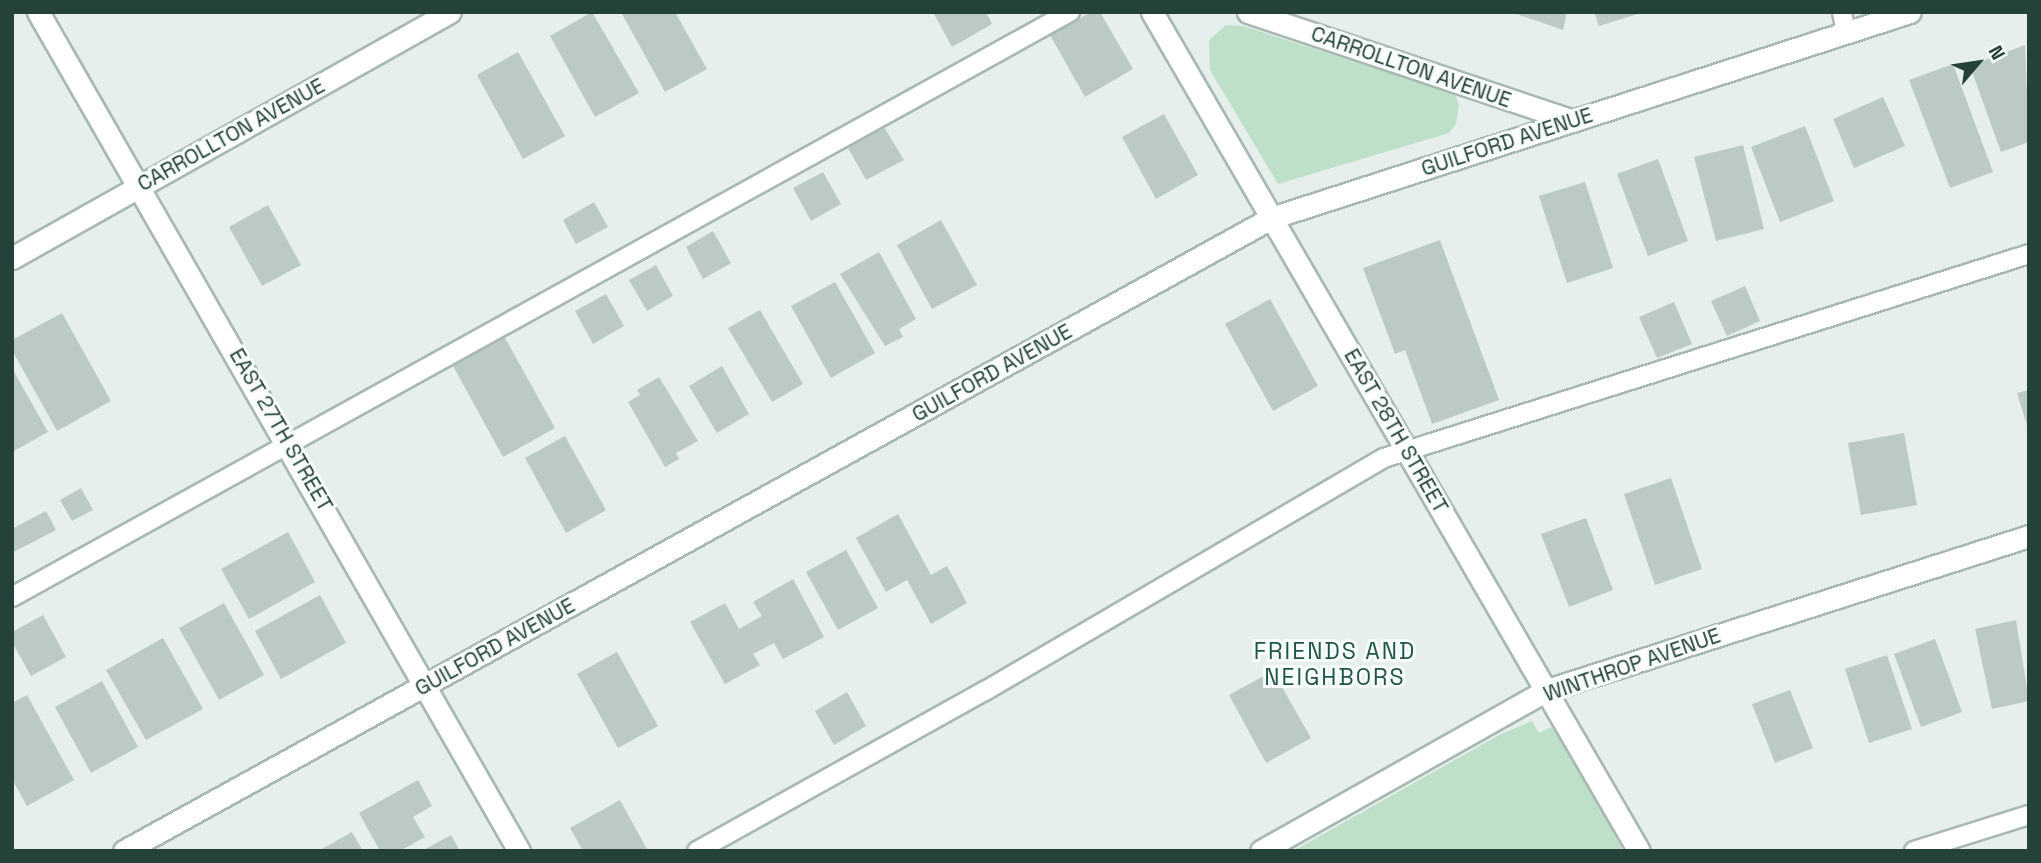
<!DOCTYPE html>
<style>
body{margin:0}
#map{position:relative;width:2041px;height:863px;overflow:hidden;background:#e6efeb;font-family:"Space Grotesk",sans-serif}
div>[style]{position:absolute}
.green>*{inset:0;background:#bfe0c8}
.building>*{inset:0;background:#bbcac4}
.roads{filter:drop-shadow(2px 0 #a8b8b2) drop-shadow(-2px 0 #a8b8b2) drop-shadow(0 2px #a8b8b2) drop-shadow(0 -2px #a8b8b2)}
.lane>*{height:18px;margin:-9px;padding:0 9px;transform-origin:9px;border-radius:9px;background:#fff}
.street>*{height:21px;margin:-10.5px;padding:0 10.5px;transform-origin:10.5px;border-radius:10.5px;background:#fff}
span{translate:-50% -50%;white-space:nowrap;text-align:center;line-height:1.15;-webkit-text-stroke:6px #f7fbf9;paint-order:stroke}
.street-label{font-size:21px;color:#24423a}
.neighbourhood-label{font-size:23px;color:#1f5548;letter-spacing:2px}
.frame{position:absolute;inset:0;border:14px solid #24423a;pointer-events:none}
.north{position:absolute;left:1943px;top:28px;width:70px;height:70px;-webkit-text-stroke:5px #f7fbf9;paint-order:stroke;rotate:61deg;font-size:19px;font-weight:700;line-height:28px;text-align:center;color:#24423a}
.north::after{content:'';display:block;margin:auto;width:24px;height:32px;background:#24423a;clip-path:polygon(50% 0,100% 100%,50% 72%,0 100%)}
</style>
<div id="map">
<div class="green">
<i style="clip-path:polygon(1226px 25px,1243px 26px,1455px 94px,1459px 104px,1456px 124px,1449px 133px,1278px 184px,1210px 70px,1209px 40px)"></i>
<i style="clip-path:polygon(1532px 721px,1539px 733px,1551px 727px,1564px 741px,1623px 851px,1293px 851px,1501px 734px)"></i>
</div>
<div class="building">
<i style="clip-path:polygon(592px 12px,639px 93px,595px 117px,550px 36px)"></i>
<i style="clip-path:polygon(621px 12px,675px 12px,707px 69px,665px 92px)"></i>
<i style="clip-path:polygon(933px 12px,986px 12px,992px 24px,952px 47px)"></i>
<i style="clip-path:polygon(1091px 12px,1100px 12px,1133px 69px,1085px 97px,1050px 35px)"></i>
<i style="clip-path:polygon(1511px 12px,1567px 12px,1563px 30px)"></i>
<i style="clip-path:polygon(1594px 12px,1641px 12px,1641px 13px,1599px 26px)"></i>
<i style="clip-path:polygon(2025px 45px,2029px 142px,2001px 152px,1970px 66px)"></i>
<i style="clip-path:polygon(518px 52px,565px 136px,523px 159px,477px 75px)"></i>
<i style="clip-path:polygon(1953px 64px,1993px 172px,1950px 188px,1909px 80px)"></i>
<i style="clip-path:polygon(1883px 97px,1905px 146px,1854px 168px,1833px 119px)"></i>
<i style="clip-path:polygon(1164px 114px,1198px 175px,1156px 199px,1122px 137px)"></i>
<i style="clip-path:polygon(1805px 126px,1834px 201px,1780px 222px,1751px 147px)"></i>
<i style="clip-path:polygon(884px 127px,904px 160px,866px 180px,848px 148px)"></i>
<i style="clip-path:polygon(1743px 145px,1764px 229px,1716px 241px,1694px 157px)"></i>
<i style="clip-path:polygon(1658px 159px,1688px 241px,1648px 256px,1617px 174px)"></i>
<i style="clip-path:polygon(823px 172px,841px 204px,811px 221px,793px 188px)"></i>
<i style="clip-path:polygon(1585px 182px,1613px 268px,1567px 283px,1539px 196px)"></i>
<i style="clip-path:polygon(594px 202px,608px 227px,576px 244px,563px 220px)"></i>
<i style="clip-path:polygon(268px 205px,301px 265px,262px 286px,229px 227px)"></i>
<i style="clip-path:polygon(941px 220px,977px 285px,932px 309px,897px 245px)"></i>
<i style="clip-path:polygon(713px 231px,731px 263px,703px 279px,686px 247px)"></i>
<i style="clip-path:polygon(1440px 240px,1499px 400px,1432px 424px,1405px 350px,1395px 354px,1363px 268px)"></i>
<i style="clip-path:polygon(879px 252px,916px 319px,899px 329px,903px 337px,885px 346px,840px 274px)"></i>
<i style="clip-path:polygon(656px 265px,673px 296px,647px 311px,629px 280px)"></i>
<i style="clip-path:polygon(835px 282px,875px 353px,831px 378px,791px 306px)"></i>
<i style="clip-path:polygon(1745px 286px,1760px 321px,1727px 336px,1711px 301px)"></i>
<i style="clip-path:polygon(606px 294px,624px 326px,593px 344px,575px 311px)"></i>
<i style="clip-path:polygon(1270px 299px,1318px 386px,1273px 411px,1225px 324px)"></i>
<i style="clip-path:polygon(1674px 302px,1692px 344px,1657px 358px,1639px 317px)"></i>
<i style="clip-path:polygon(760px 310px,803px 384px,772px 402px,728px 328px)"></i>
<i style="clip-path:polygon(62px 313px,111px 401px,57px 431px,12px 350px,12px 340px)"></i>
<i style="clip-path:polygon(504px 336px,555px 428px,503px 457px,452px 364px)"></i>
<i style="clip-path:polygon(722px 366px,749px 414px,717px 433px,689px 386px)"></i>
<i style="clip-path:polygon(12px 368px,48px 432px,12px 452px)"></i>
<i style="clip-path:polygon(659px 377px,698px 441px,676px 453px,679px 459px,665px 467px,628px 402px,640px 395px,637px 390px)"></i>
<i style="clip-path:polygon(2029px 390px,2029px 429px,2028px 429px,2017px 393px)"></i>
<i style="clip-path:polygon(1904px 433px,1917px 505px,1861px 515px,1848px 443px)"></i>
<i style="clip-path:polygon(565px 436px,606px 510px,566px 533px,525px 458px)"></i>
<i style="clip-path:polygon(1671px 478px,1702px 569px,1655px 585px,1624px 494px)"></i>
<i style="clip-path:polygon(81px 488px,93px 510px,72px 521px,60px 500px)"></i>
<i style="clip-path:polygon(46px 511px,56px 530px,12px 553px,12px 529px)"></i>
<i style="clip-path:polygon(898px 514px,931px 575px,947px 566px,967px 603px,931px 624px,907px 580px,886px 592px,856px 538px)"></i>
<i style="clip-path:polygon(1586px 518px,1613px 590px,1569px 607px,1541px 534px)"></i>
<i style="clip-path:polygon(288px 532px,315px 582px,249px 619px,221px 569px)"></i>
<i style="clip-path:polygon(846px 550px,878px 608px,838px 630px,806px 572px)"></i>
<i style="clip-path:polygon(793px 579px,824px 637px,783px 659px,774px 643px,753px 654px,760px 665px,725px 684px,690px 622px,725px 603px,739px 629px,762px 616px,753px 602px)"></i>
<i style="clip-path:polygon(320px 595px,346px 643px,281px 679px,255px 631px)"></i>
<i style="clip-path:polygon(224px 603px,264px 675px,219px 700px,179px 628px)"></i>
<i style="clip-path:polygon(43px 615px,66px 657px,31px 676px,12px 642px,12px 632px)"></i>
<i style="clip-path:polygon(2016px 620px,2029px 701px,1992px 709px,1975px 629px)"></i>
<i style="clip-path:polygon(163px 638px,203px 709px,146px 740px,106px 670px)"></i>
<i style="clip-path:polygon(1935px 639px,1962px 712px,1921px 727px,1894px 654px)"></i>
<i style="clip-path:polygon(617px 652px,658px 726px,618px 748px,577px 674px)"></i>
<i style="clip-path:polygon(1887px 655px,1912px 729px,1869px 743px,1845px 669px)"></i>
<i style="clip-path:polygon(1273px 671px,1311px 738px,1266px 763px,1229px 695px)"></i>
<i style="clip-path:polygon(102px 681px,138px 747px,91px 773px,55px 707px)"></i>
<i style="clip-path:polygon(1790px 690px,1813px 748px,1775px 763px,1752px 704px)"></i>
<i style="clip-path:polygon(847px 692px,866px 726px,834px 745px,815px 711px)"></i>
<i style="clip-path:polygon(27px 695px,74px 780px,27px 806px,12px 779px,12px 703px)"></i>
<i style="clip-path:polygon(418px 780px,432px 806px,413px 817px,425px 837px,400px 851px,380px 851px,359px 813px)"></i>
<i style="clip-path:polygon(620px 800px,648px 851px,583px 851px,570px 828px)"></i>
<i style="clip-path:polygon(352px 832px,363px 851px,318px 851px)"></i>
<i style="clip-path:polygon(451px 835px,460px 851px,422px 851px)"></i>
</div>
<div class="roads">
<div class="lane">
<i style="left:1842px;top:12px;width:21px;rotate:79deg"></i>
<i style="left:12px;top:597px;width:1209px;rotate:-28.94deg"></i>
<i style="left:697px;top:851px;width:329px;rotate:-29.1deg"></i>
<i style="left:985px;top:691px;width:462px;rotate:-30.3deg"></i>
<i style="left:1384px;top:458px;width:676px;rotate:-17.55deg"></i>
<i style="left:1914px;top:851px;width:121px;rotate:-17.4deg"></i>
</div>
<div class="street">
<i style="left:38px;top:12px;width:967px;rotate:60.17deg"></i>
<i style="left:1152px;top:12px;width:970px;rotate:59.87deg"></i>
<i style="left:1248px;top:12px;width:343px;rotate:18.5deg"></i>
<i style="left:12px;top:258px;width:502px;rotate:-29.32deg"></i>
<i style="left:124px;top:851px;width:1310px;rotate:-28.89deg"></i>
<i style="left:1271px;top:218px;width:671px;rotate:-17.87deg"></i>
<i style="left:1261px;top:851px;width:328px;rotate:-29.4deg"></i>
<i style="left:1547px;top:690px;width:506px;rotate:-17.72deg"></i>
</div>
</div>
<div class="street-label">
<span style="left:1411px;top:67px;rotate:19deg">CARROLLTON AVENUE</span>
<span style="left:231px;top:135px;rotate:-29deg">CARROLLTON AVENUE</span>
<span style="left:1507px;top:142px;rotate:-18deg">GUILFORD AVENUE</span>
<span style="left:992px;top:373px;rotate:-29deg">GUILFORD AVENUE</span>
<span style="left:281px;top:430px;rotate:60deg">EAST 27TH STREET</span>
<span style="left:1396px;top:431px;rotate:60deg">EAST 28TH STREET</span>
<span style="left:495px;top:647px;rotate:-29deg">GUILFORD AVENUE</span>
<span style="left:1632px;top:665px;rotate:-19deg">WINTHROP AVENUE</span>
</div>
<div class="neighbourhood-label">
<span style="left:1335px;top:664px">FRIENDS AND<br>NEIGHBORS</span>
</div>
<div class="frame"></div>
<div class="north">N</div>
</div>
